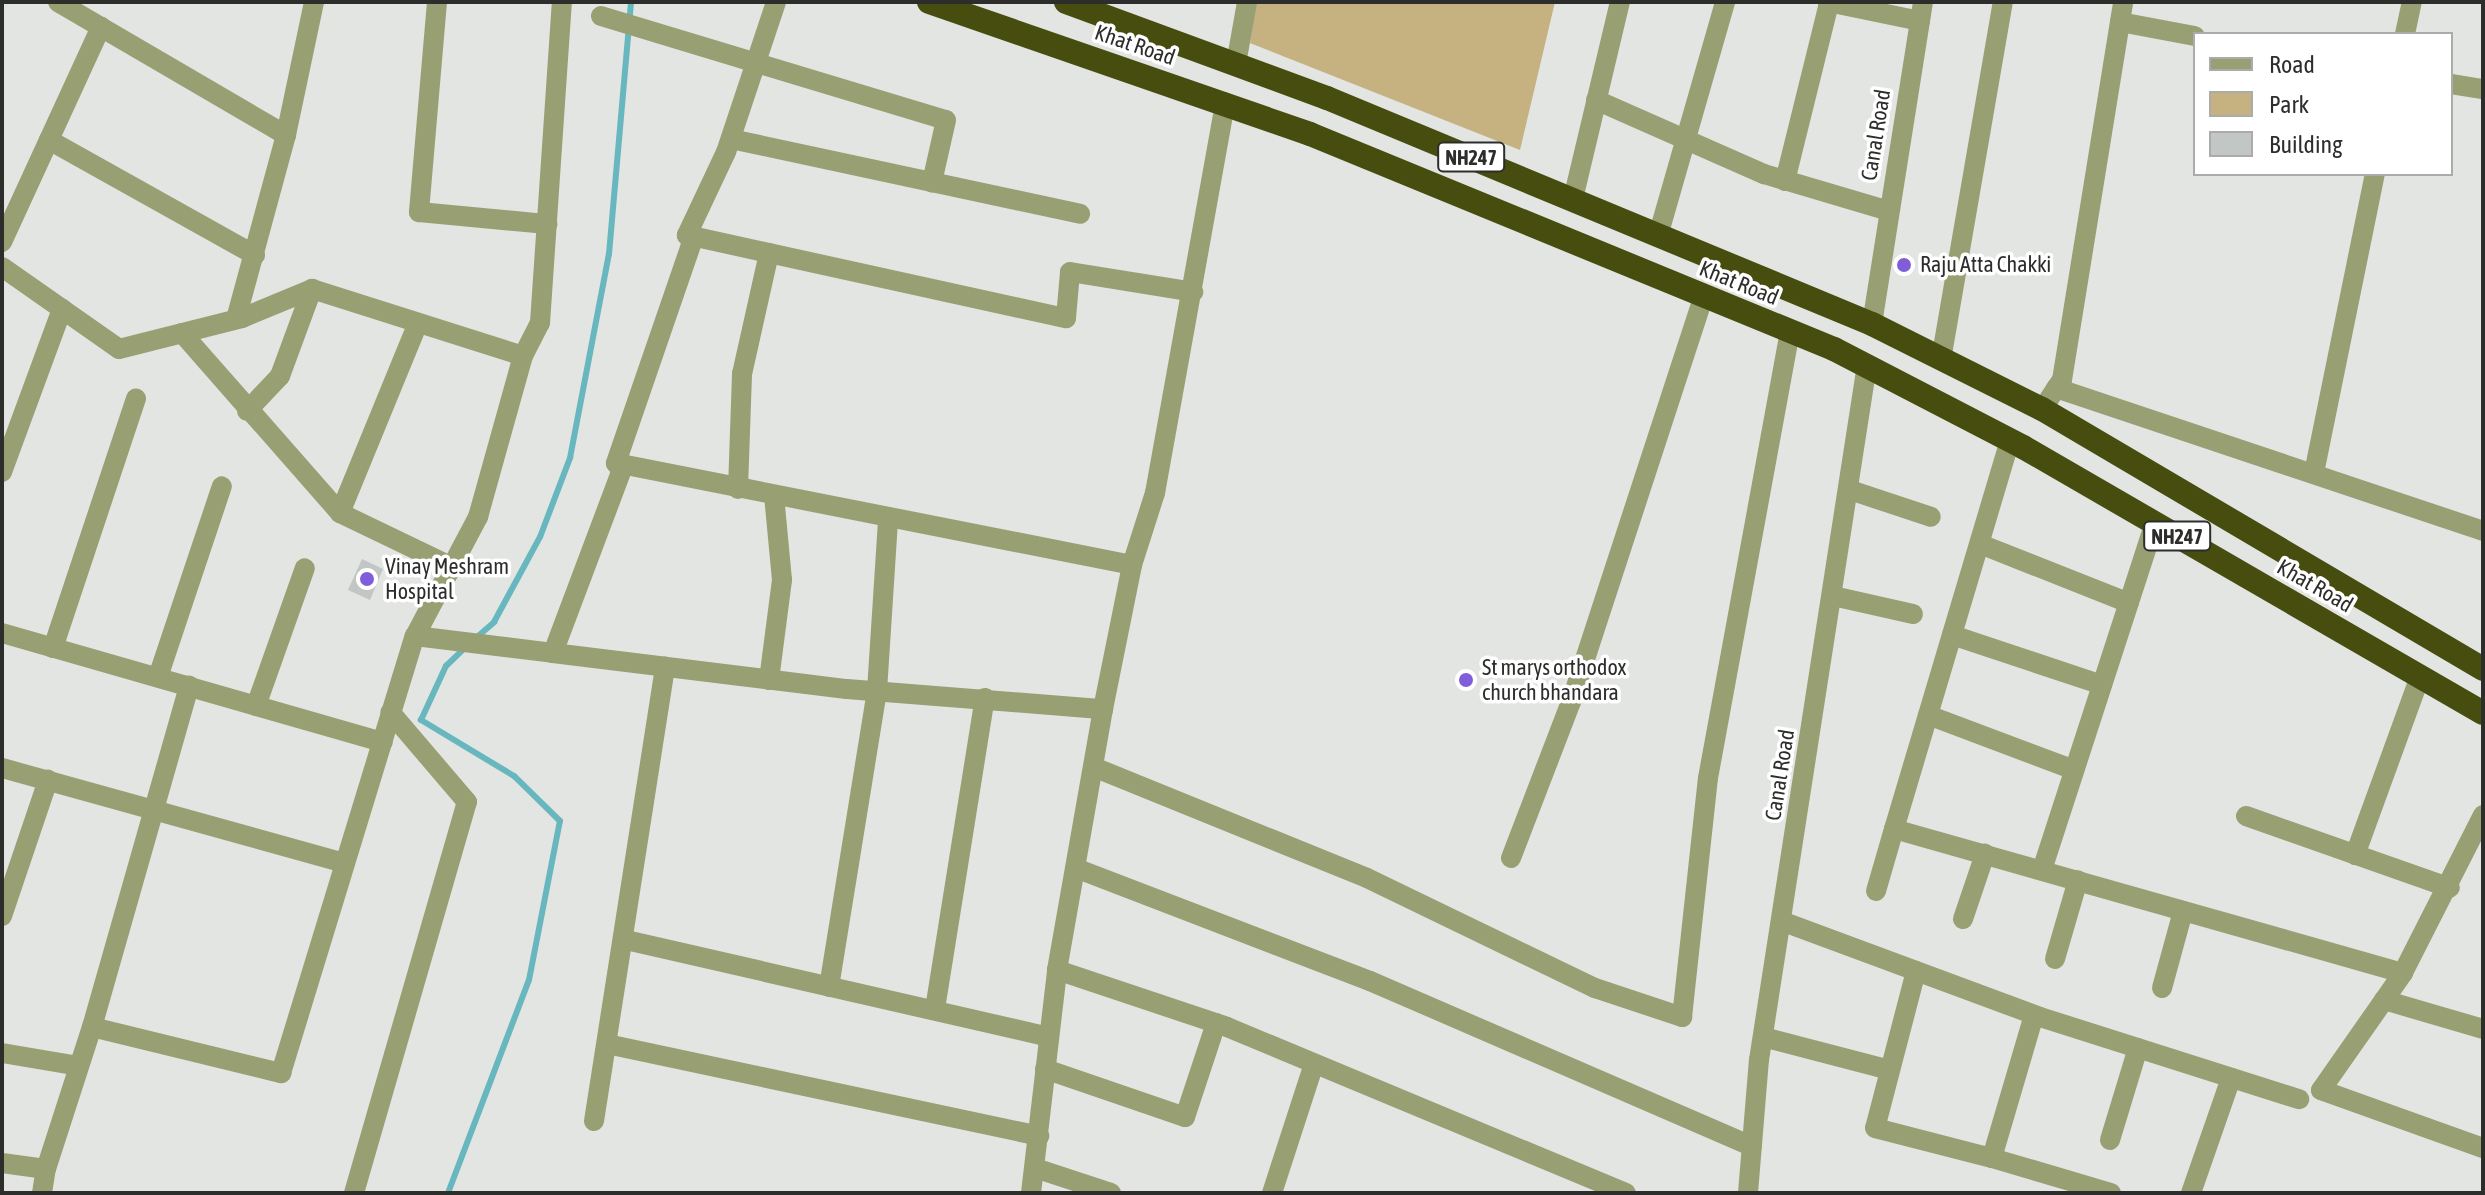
<!DOCTYPE html>
<style>
body{margin:0}
#map{position:relative;width:2485px;height:1195px;overflow:hidden;background:#e2e5e2;font-family:"Asap Condensed",sans-serif}
div>[style]{position:absolute}
.green>*{inset:0;background:#c6b181}
.stream>*{height:6px;margin:-3px;padding:0 3px;transform-origin:3px;border-radius:3px;background:#68b7bf}
.building>*{inset:0;background:#c2c7c5}
.minor>*{height:20px;margin:-10px;padding:0 10px;transform-origin:10px;border-radius:10px;background:#989f73}
.highway>*{height:24px;margin:-12px;padding:0 12px;transform-origin:12px;border-radius:12px;background:#474d0e}
.dots>*{width:22px;height:22px;translate:-50% -50%;box-sizing:border-box;border:4px solid #fff;border-radius:50%}
span{translate:-50% -50%;white-space:nowrap;text-align:center;line-height:1.15;-webkit-text-stroke:7px #fff;paint-order:stroke}
.shield-label span{padding:2px 6px;background:#fff;border:2px solid;border-radius:6px;-webkit-text-stroke-width:0}
.shield-label{font-size:20px;color:#2d2e2c;font-weight:700}
.street-label{font-size:22px;color:#2d2e2c}
.poi-label{font-size:22px;color:#2d2e2c}
.left{translate:0 -50%;text-align:left}
.frame{position:absolute;inset:0;border:4px solid #2d2e2c;pointer-events:none}
.legend{position:absolute;left:2193px;top:32px;width:260px;height:144px;box-sizing:border-box;background:#fff;border:2px solid #ababab;margin:0;padding:10px 14px;list-style:none;font-size:24px;color:#2d2e2c}
.legend li{display:flex;align-items:center;gap:16px;height:40px}
.legend b{width:40px;border:2px solid #ababab}
</style>
<div id="map">
<div class="green">
<i style="clip-path:polygon(1256px 2px,1555px 2px,1520px 150px,1250px 43px)"></i>
</div>
<div class="stream">
<i style="left:477px;top:637px;width:23px;rotate:-41deg"></i>
<i style="left:494px;top:622px;width:97px;rotate:-61.6deg"></i>
<i style="left:540px;top:537px;width:85px;rotate:-69.2deg"></i>
<i style="left:570px;top:458px;width:208px;rotate:-79.2deg"></i>
<i style="left:609px;top:254px;width:253px;rotate:-85deg"></i>
<i style="left:448px;top:1193px;width:228px;rotate:-69.2deg"></i>
<i style="left:529px;top:980px;width:162px;rotate:-79deg"></i>
<i style="left:560px;top:821px;width:64px;rotate:-135.6deg"></i>
<i style="left:514px;top:776px;width:109px;rotate:-148.9deg"></i>
<i style="left:421px;top:720px;width:60px;rotate:-65.2deg"></i>
<i style="left:446px;top:666px;width:28px;rotate:-44deg"></i>
</div>
<div class="building">
<i style="clip-path:polygon(362px 559px,383px 569px,370px 600px,348px 590px)"></i>
</div>
<div class="minor">
<i style="left:58px;top:2px;width:264px;rotate:30.3deg"></i>
<i style="left:437px;top:2px;width:211px;rotate:94.9deg"></i>
<i style="left:419px;top:212px;width:129px;rotate:5.4deg"></i>
<i style="left:776px;top:2px;width:158px;rotate:108.4deg"></i>
<i style="left:726px;top:152px;width:92px;rotate:115.2deg"></i>
<i style="left:687px;top:235px;width:388px;rotate:12.4deg"></i>
<i style="left:1066px;top:318px;width:46px;rotate:-85deg"></i>
<i style="left:1070px;top:272px;width:125px;rotate:9.2deg"></i>
<i style="left:1828px;top:2px;width:94px;rotate:11.7deg"></i>
<i style="left:601px;top:16px;width:360px;rotate:16.8deg"></i>
<i style="left:946px;top:120px;width:64px;rotate:102.7deg"></i>
<i style="left:2120px;top:22px;width:76px;rotate:10.6deg"></i>
<i style="left:2405px;top:34px;width:33px;rotate:-78deg"></i>
<i style="left:1236px;top:64px;width:63px;rotate:-79.9deg"></i>
<i style="left:2451px;top:84px;width:32px;rotate:9deg"></i>
<i style="left:1596px;top:100px;width:184px;rotate:23.8deg"></i>
<i style="left:1764px;top:174px;width:130px;rotate:16.5deg"></i>
<i style="left:731px;top:139px;width:357px;rotate:12.1deg"></i>
<i style="left:49px;top:140px;width:236px;rotate:29.2deg"></i>
<i style="left:1785px;top:181px;width:183px;rotate:-76.1deg"></i>
<i style="left:1573px;top:199px;width:203px;rotate:-76.6deg"></i>
<i style="left:687px;top:235px;width:9px;rotate:54deg"></i>
<i style="left:692px;top:242px;width:234px;rotate:109deg"></i>
<i style="left:616px;top:463px;width:526px;rotate:11.18deg"></i>
<i style="left:1658px;top:236px;width:243px;rotate:-74deg"></i>
<i style="left:2px;top:242px;width:237px;rotate:-65.3deg"></i>
<i style="left:2px;top:267px;width:143px;rotate:35deg"></i>
<i style="left:119px;top:349px;width:127px;rotate:-14.1deg"></i>
<i style="left:242px;top:318px;width:76px;rotate:-22.5deg"></i>
<i style="left:312px;top:289px;width:221px;rotate:17.6deg"></i>
<i style="left:523px;top:356px;width:37px;rotate:-63deg"></i>
<i style="left:540px;top:323px;width:322px;rotate:-86.1deg"></i>
<i style="left:236px;top:319px;width:191px;rotate:-74.8deg"></i>
<i style="left:286px;top:135px;width:136px;rotate:-78.1deg"></i>
<i style="left:1872px;top:324px;width:326px;rotate:-81deg"></i>
<i style="left:182px;top:333px;width:240px;rotate:48.7deg"></i>
<i style="left:340px;top:513px;width:124px;rotate:25.7deg"></i>
<i style="left:1941px;top:360px;width:363px;rotate:-80.2deg"></i>
<i style="left:2056px;top:388px;width:450px;rotate:18.5deg"></i>
<i style="left:2049px;top:399px;width:23px;rotate:-56deg"></i>
<i style="left:2062px;top:380px;width:383px;rotate:-80.8deg"></i>
<i style="left:247px;top:411px;width:48px;rotate:-46.7deg"></i>
<i style="left:280px;top:376px;width:93px;rotate:-69.8deg"></i>
<i style="left:2010px;top:440px;width:406px;rotate:106.6deg"></i>
<i style="left:1894px;top:829px;width:529px;rotate:15.8deg"></i>
<i style="left:624px;top:464px;width:202px;rotate:110.6deg"></i>
<i style="left:553px;top:653px;width:296px;rotate:7deg"></i>
<i style="left:847px;top:689px;width:257px;rotate:4.5deg"></i>
<i style="left:2px;top:472px;width:174px;rotate:-69.8deg"></i>
<i style="left:2314px;top:473px;width:305px;rotate:-78.5deg"></i>
<i style="left:738px;top:489px;width:115px;rotate:-88deg"></i>
<i style="left:742px;top:374px;width:124px;rotate:-77.4deg"></i>
<i style="left:1850px;top:490px;width:85px;rotate:18.4deg"></i>
<i style="left:340px;top:513px;width:205px;rotate:-67.7deg"></i>
<i style="left:1980px;top:544px;width:160px;rotate:21.6deg"></i>
<i style="left:1833px;top:596px;width:82px;rotate:12.7deg"></i>
<i style="left:2px;top:633px;width:396px;rotate:16deg"></i>
<i style="left:1952px;top:635px;width:158px;rotate:18.4deg"></i>
<i style="left:415px;top:636px;width:139px;rotate:7deg"></i>
<i style="left:53px;top:648px;width:263px;rotate:-71.6deg"></i>
<i style="left:158px;top:677px;width:201px;rotate:-71.5deg"></i>
<i style="left:769px;top:680px;width:101px;rotate:-82.6deg"></i>
<i style="left:782px;top:580px;width:84px;rotate:-95.4deg"></i>
<i style="left:256px;top:706px;width:146px;rotate:-70.5deg"></i>
<i style="left:1928px;top:715px;width:156px;rotate:20.6deg"></i>
<i style="left:2px;top:768px;width:353px;rotate:15.5deg"></i>
<i style="left:1096px;top:768px;width:292px;rotate:22.1deg"></i>
<i style="left:1367px;top:878px;width:253px;rotate:25.8deg"></i>
<i style="left:1595px;top:988px;width:92px;rotate:18.4deg"></i>
<i style="left:1682px;top:1017px;width:240px;rotate:-83.8deg"></i>
<i style="left:1708px;top:778px;width:454px;rotate:-79.6deg"></i>
<i style="left:2483px;top:815px;width:177px;rotate:116.9deg"></i>
<i style="left:2403px;top:973px;width:143px;rotate:125deg"></i>
<i style="left:2321px;top:1090px;width:172px;rotate:19.7deg"></i>
<i style="left:2246px;top:816px;width:216px;rotate:19.4deg"></i>
<i style="left:2355px;top:855px;width:190px;rotate:-70deg"></i>
<i style="left:1511px;top:858px;width:167px;rotate:-69deg"></i>
<i style="left:1571px;top:702px;width:427px;rotate:-71.9deg"></i>
<i style="left:1078px;top:869px;width:313px;rotate:21deg"></i>
<i style="left:1370px;top:981px;width:416px;rotate:23.4deg"></i>
<i style="left:2042px;top:870px;width:365px;rotate:-72deg"></i>
<i style="left:1876px;top:891px;width:65px;rotate:-73.8deg"></i>
<i style="left:2px;top:916px;width:144px;rotate:-71.3deg"></i>
<i style="left:1963px;top:919px;width:69px;rotate:-71.3deg"></i>
<i style="left:1781px;top:921px;width:276px;rotate:20.3deg"></i>
<i style="left:2040px;top:1017px;width:272px;rotate:17.6deg"></i>
<i style="left:626px;top:940px;width:433px;rotate:12.9deg"></i>
<i style="left:2055px;top:959px;width:82px;rotate:-73.8deg"></i>
<i style="left:1057px;top:970px;width:179px;rotate:18.5deg"></i>
<i style="left:1227px;top:1027px;width:432px;rotate:22.6deg"></i>
<i style="left:1916px;top:971px;width:162px;rotate:104.6deg"></i>
<i style="left:1875px;top:1128px;width:121px;rotate:14.4deg"></i>
<i style="left:829px;top:987px;width:300px;rotate:-80.8deg"></i>
<i style="left:877px;top:691px;width:171px;rotate:-86.3deg"></i>
<i style="left:2162px;top:988px;width:80px;rotate:-74.7deg"></i>
<i style="left:2384px;top:1000px;width:103px;rotate:16.3deg"></i>
<i style="left:935px;top:1009px;width:315px;rotate:-80.9deg"></i>
<i style="left:2034px;top:1015px;width:149px;rotate:106.4deg"></i>
<i style="left:1992px;top:1158px;width:124px;rotate:16.4deg"></i>
<i style="left:92px;top:1027px;width:355px;rotate:-74.1deg"></i>
<i style="left:1763px;top:1037px;width:131px;rotate:14.6deg"></i>
<i style="left:607px;top:1044px;width:442px;rotate:12deg"></i>
<i style="left:2px;top:1053px;width:78px;rotate:9.6deg"></i>
<i style="left:1045px;top:1069px;width:148px;rotate:18.9deg"></i>
<i style="left:1185px;top:1117px;width:99px;rotate:-71.7deg"></i>
<i style="left:594px;top:1121px;width:460px;rotate:-81.1deg"></i>
<i style="left:2110px;top:1140px;width:96px;rotate:-73.1deg"></i>
<i style="left:2px;top:1163px;width:44px;rotate:7.8deg"></i>
<i style="left:46px;top:1169px;width:149px;rotate:-72.1deg"></i>
<i style="left:92px;top:1027px;width:195px;rotate:13.7deg"></i>
<i style="left:281px;top:1073px;width:457px;rotate:-73deg"></i>
<i style="left:415px;top:636px;width:135px;rotate:-62.1deg"></i>
<i style="left:478px;top:517px;width:167px;rotate:-74.4deg"></i>
<i style="left:1035px;top:1168px;width:80px;rotate:18.2deg"></i>
<i style="left:42px;top:1193px;width:24px;rotate:-81deg"></i>
<i style="left:354px;top:1193px;width:407px;rotate:-73.9deg"></i>
<i style="left:467px;top:802px;width:118px;rotate:-130.5deg"></i>
<i style="left:1031px;top:1193px;width:225px;rotate:-83.3deg"></i>
<i style="left:1057px;top:970px;width:265px;rotate:-80deg"></i>
<i style="left:1103px;top:709px;width:147px;rotate:-78.6deg"></i>
<i style="left:1132px;top:565px;width:76px;rotate:-72.3deg"></i>
<i style="left:1155px;top:493px;width:397px;rotate:-79.8deg"></i>
<i style="left:1272px;top:1193px;width:136px;rotate:-72deg"></i>
<i style="left:1748px;top:1193px;width:133px;rotate:-85.3deg"></i>
<i style="left:1759px;top:1060px;width:703px;rotate:-81.17deg"></i>
<i style="left:2191px;top:1193px;width:122px;rotate:-70.8deg"></i>
</div>
<div class="highway">
<i style="left:929px;top:2px;width:403px;rotate:19.1deg"></i>
<i style="left:1310px;top:134px;width:566px;rotate:22.31deg"></i>
<i style="left:1834px;top:349px;width:213px;rotate:27.4deg"></i>
<i style="left:2023px;top:447px;width:531px;rotate:30.04deg"></i>
<i style="left:1066px;top:2px;width:278px;rotate:20.2deg"></i>
<i style="left:1327px;top:98px;width:590px;rotate:22.52deg"></i>
<i style="left:1872px;top:324px;width:190px;rotate:26.6deg"></i>
<i style="left:2042px;top:409px;width:512px;rotate:30.52deg"></i>
</div>
<div class="dots">
<i style="left:1904px;top:265px;background:#805ed9"></i>
<i style="left:367px;top:579px;background:#805ed9"></i>
<i style="left:1466px;top:680px;background:#805ed9"></i>
</div>
<div class="shield-label">
<span style="left:1471px;top:157px">NH247</span>
<span style="left:2177px;top:536px">NH247</span>
</div>
<div class="street-label">
<span style="left:1135px;top:45px;rotate:19deg">Khat Road</span>
<span style="left:1876px;top:135px;rotate:-81deg">Canal Road</span>
<span style="left:1739px;top:283px;rotate:22deg">Khat Road</span>
<span style="left:2315px;top:586px;rotate:30deg">Khat Road</span>
<span style="left:1780px;top:775px;rotate:-81deg">Canal Road</span>
</div>
<div class="poi-label">
<span class="left" style="left:1920px;top:265px">Raju Atta Chakki</span>
<span class="left" style="left:385px;top:579px">Vinay Meshram<br>Hospital</span>
<span class="left" style="left:1482px;top:680px">St marys orthodox<br>church bhandara</span>
</div>
<div class="frame"></div>
<ul class="legend">
<li><b style="height:10px;background:#989f73"></b>Road</li>
<li><b style="height:22px;background:#c6b181"></b>Park</li>
<li><b style="height:22px;background:#c2c7c5"></b>Building</li>
</ul>
</div>
